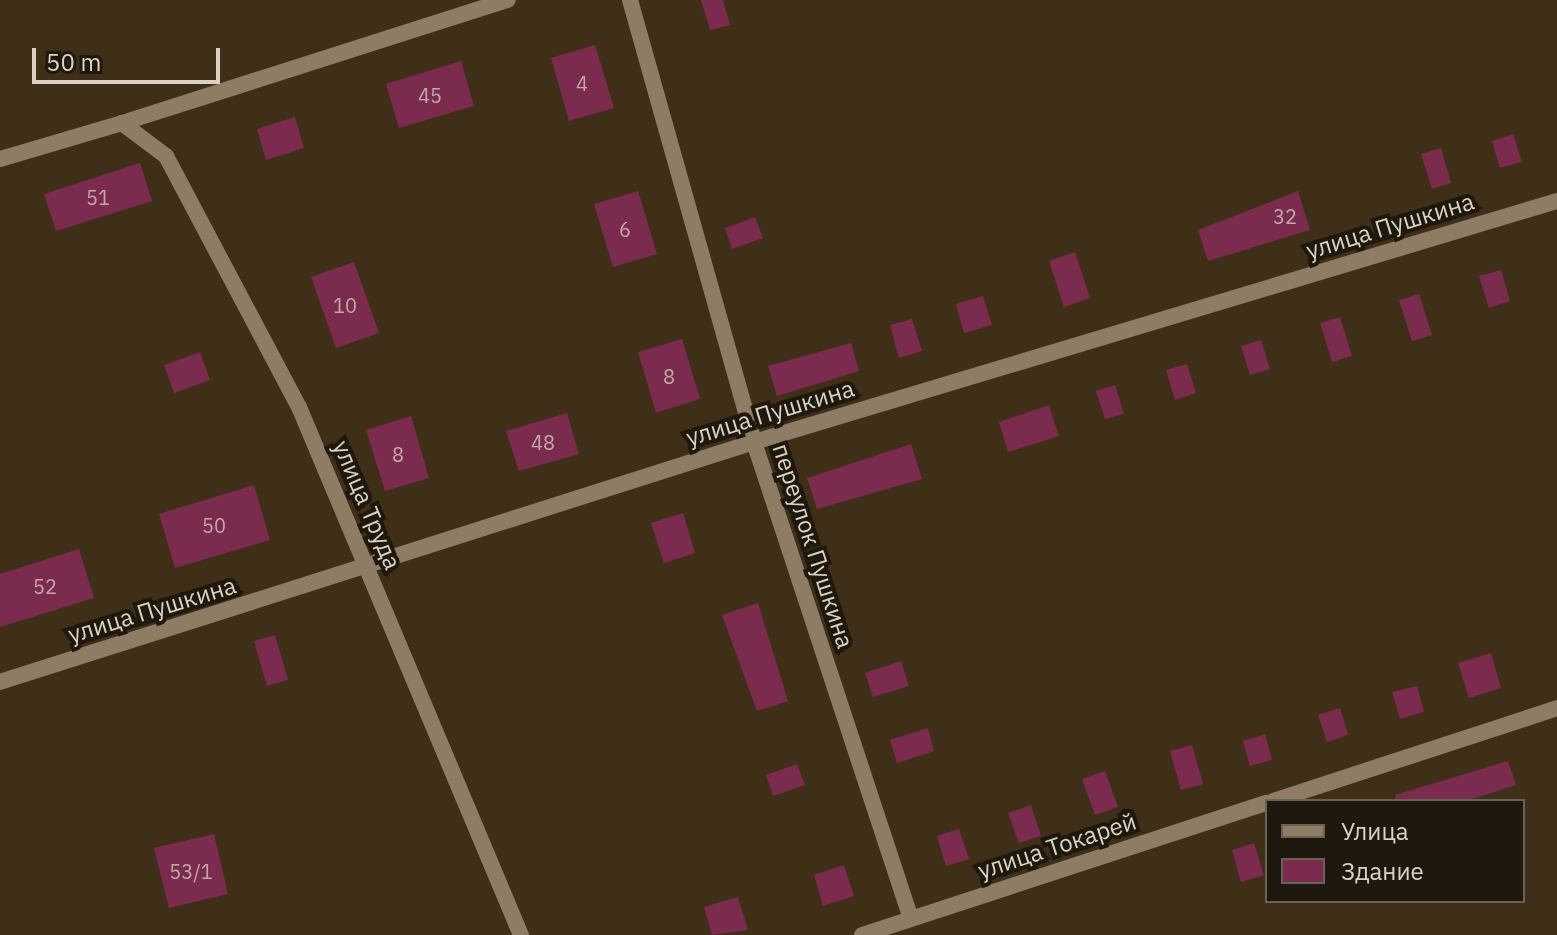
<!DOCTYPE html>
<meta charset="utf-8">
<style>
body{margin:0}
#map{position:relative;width:1557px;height:935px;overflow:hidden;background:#3f2e18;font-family:"IBM Plex Sans",sans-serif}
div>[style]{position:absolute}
.building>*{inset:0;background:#7b2c4e}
.minor>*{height:16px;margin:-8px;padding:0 8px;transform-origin:8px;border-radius:8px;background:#8f7c64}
.tertiary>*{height:16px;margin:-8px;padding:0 8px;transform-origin:8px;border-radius:8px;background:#8f7c64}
span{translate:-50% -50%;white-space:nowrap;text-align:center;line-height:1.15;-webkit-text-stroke:8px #1f180e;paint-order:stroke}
.number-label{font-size:20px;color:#c3a8a6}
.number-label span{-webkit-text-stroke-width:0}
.street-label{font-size:24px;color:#dbd1c4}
.legend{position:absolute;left:1265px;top:799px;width:260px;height:104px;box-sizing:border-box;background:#1f180e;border:2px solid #6a6257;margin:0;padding:10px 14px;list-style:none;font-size:24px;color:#dbd1c4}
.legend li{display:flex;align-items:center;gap:16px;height:40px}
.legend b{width:40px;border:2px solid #6a6257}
.scale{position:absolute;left:32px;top:48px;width:188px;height:36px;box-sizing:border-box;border:4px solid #dbd1c4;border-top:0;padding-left:10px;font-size:24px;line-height:28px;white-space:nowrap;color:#dbd1c4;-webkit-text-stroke:6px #1f180e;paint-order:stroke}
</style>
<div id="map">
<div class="building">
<i style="clip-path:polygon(701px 0,723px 0,730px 25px,710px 30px)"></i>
<i style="clip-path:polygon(595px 45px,614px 108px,569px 121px,551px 58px)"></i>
<i style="clip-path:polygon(461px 61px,474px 106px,399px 128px,386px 84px)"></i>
<i style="clip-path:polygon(295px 117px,304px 148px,266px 160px,257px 129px)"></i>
<i style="clip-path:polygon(1513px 134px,1522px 162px,1500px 168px,1492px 141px)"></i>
<i style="clip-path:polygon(1441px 148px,1451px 183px,1432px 189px,1421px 154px)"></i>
<i style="clip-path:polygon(140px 163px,152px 201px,56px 231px,44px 194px)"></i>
<i style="clip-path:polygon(638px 191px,657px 254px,613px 267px,594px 204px)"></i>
<i style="clip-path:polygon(1298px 191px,1310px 230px,1208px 261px,1198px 230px)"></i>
<i style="clip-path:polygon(755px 217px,763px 238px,732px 249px,725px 228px)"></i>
<i style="clip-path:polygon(1075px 252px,1090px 298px,1064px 307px,1049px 261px)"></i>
<i style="clip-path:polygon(354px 262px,379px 333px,336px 348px,311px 277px)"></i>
<i style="clip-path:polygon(1501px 270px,1510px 301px,1489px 308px,1479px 276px)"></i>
<i style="clip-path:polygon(1419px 294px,1432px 335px,1412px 341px,1399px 300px)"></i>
<i style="clip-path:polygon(983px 296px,992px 325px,964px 333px,956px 304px)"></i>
<i style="clip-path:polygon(1340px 317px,1352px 356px,1332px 362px,1320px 323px)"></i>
<i style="clip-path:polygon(912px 319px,922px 351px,899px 358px,890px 325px)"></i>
<i style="clip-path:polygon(682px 339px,700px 399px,656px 413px,638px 352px)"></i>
<i style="clip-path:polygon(1261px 340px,1270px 369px,1250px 375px,1241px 346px)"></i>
<i style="clip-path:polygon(851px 343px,859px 371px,777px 396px,768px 366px)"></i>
<i style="clip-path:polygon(200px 352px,210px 380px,174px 393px,164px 365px)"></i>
<i style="clip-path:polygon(1187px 364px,1196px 393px,1175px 400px,1166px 370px)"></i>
<i style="clip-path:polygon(1115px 385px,1124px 414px,1105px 419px,1096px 391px)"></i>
<i style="clip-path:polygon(1049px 405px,1059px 436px,1008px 452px,999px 422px)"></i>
<i style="clip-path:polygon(567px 413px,579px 454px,519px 471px,506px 431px)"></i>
<i style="clip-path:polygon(411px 416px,429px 478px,385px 491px,366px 430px)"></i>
<i style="clip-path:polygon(911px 444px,922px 479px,817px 509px,807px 478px)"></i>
<i style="clip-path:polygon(254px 485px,270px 540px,175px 568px,159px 514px)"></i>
<i style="clip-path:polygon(683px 513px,695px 553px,664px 563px,651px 523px)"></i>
<i style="clip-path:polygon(79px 549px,94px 598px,0 627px,0 574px)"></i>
<i style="clip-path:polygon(758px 603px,788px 701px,757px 711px,722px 615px)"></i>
<i style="clip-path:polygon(275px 635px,288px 680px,267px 686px,254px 641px)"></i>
<i style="clip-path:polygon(1491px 653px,1501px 688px,1469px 698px,1458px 663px)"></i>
<i style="clip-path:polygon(901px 661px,909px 686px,873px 697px,865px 673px)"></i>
<i style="clip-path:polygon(1417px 686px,1424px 712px,1400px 719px,1392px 692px)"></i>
<i style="clip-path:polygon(1340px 708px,1348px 735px,1327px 742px,1318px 715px)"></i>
<i style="clip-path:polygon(928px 728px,934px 751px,897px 763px,890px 740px)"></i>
<i style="clip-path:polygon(1265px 734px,1272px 760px,1250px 766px,1243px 741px)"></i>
<i style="clip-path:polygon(1192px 745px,1203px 784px,1181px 790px,1170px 751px)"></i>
<i style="clip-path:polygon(1508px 761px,1516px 785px,1466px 801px,1396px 801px,1395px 795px)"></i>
<i style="clip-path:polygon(797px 764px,805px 785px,773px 796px,766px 775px)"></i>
<i style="clip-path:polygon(1105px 771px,1118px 807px,1095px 815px,1082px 779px)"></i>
<i style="clip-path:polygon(1031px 805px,1041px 836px,1019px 843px,1008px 813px)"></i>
<i style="clip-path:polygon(959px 829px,969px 859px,946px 866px,937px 836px)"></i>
<i style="clip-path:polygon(214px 834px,228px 894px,169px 908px,154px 848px)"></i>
<i style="clip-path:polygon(1254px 843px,1264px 875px,1241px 882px,1232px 850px)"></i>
<i style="clip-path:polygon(844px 865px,854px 896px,823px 906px,814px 875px)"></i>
<i style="clip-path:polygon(738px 897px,748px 930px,712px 935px,704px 907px)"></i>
</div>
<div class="minor">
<i style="left:630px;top:0;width:459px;rotate:74.3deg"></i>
<i style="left:754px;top:442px;width:502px;rotate:71.78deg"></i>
<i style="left:122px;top:123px;width:405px;rotate:-17.7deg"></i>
<i style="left:0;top:682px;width:791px;rotate:-17.66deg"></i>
<i style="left:754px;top:442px;width:838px;rotate:-16.71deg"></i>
<i style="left:1273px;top:801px;width:299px;rotate:-18.1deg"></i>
<i style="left:862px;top:935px;width:426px;rotate:-18.1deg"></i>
</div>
<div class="tertiary">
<i style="left:0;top:159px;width:127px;rotate:-16.4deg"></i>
<i style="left:122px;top:123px;width:55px;rotate:36.9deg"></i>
<i style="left:166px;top:156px;width:284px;rotate:62.1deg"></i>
<i style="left:299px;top:407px;width:573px;rotate:67.2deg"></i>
</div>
<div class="number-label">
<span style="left:582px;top:83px">4</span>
<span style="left:430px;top:95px">45</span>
<span style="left:98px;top:197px">51</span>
<span style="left:1285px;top:216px">32</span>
<span style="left:625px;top:229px">6</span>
<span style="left:345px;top:305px">10</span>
<span style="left:669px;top:376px">8</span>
<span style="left:543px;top:442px">48</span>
<span style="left:398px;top:454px">8</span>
<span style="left:214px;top:525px">50</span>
<span style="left:45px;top:586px">52</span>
<span style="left:191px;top:871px">53/1</span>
</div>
<div class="street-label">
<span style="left:1390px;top:226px;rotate:-17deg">улица Пушкина</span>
<span style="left:770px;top:413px;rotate:-17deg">улица Пушкина</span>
<span style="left:367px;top:505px;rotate:67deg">улица Труда</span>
<span style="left:813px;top:546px;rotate:72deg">переулок Пушкина</span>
<span style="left:152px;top:610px;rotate:-17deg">улица Пушкина</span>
<span style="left:1057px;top:846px;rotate:-18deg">улица Токарей</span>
</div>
<ul class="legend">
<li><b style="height:10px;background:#8f7c64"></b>Улица</li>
<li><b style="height:22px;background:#7b2c4e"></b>Здание</li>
</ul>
<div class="scale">50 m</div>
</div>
